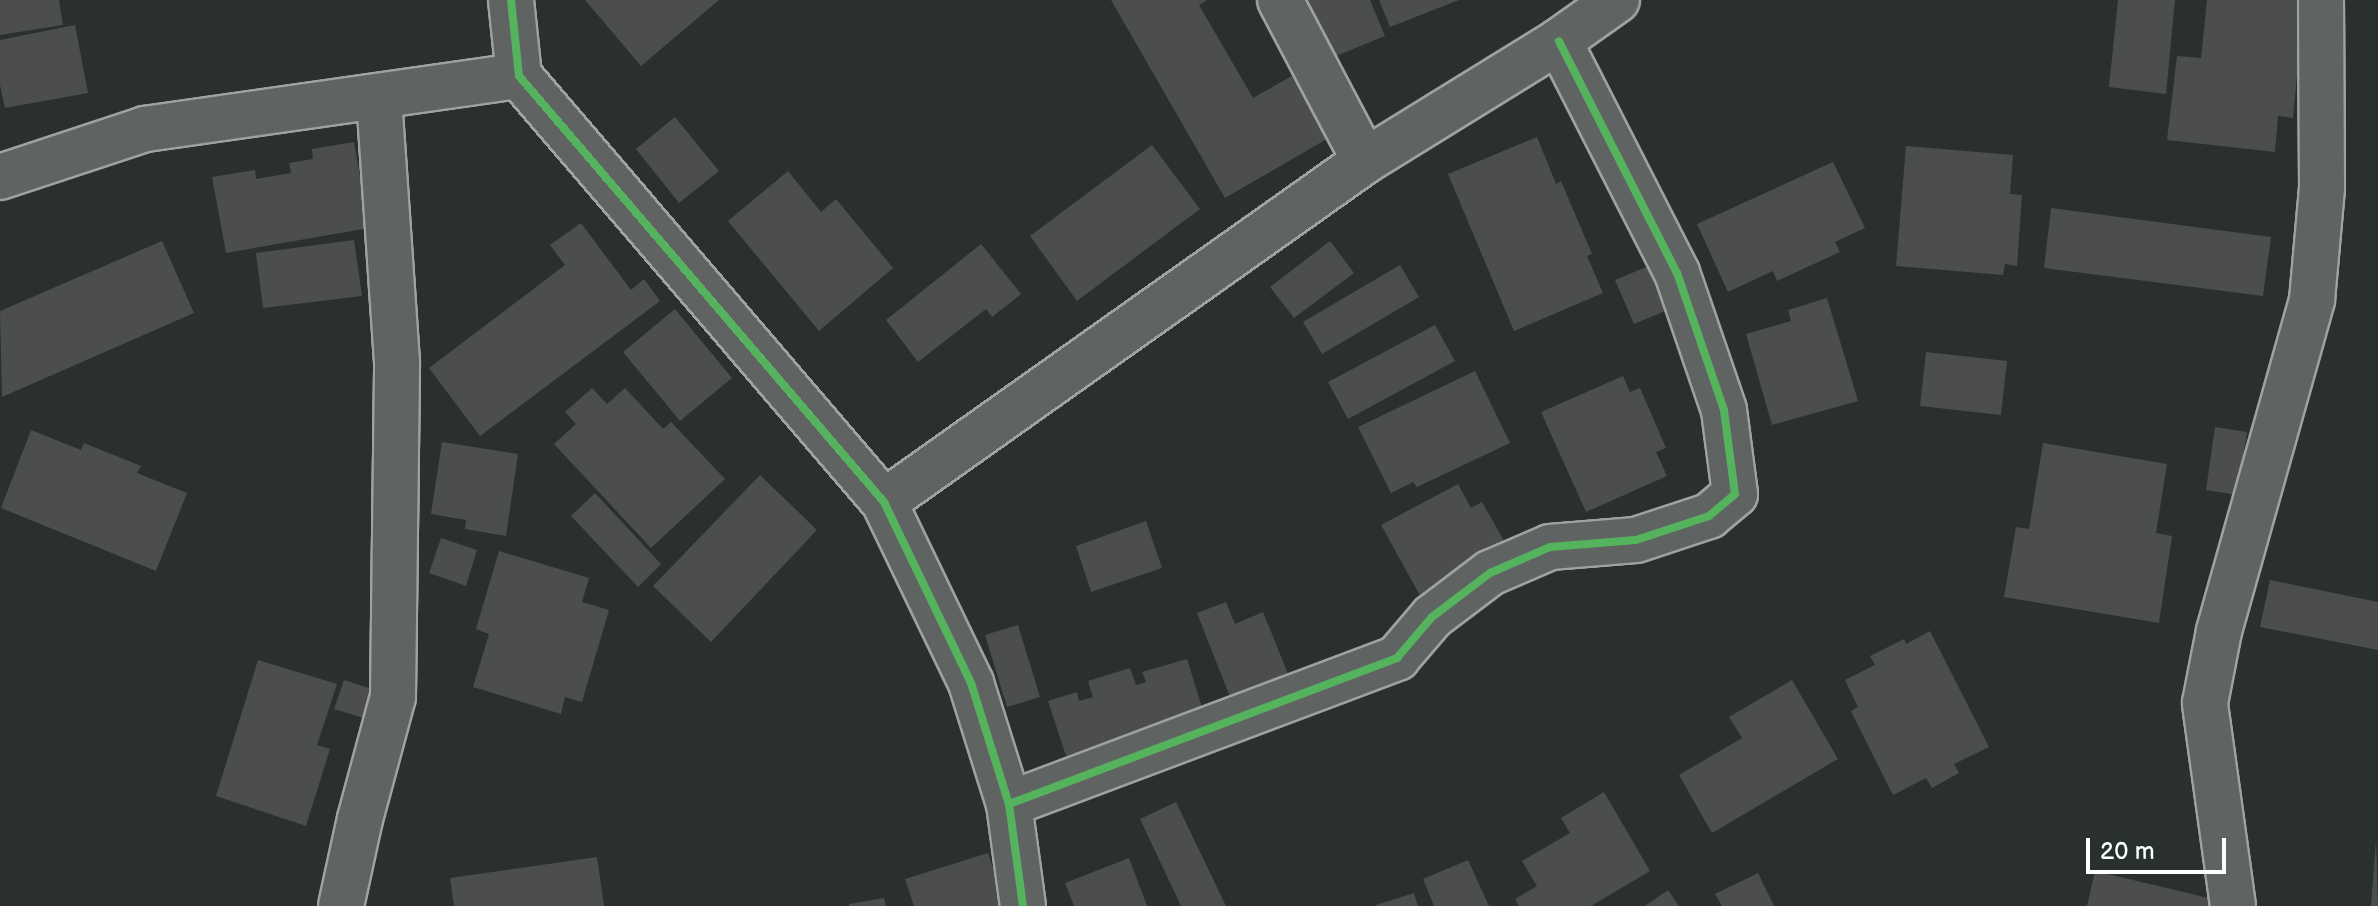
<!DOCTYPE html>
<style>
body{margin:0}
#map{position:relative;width:2378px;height:906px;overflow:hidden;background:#29302d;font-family:"Balsamiq Sans",sans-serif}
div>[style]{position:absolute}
.building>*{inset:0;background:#4c4e4d}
.roads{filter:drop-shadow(2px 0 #9fa2a0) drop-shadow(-2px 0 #9fa2a0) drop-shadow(0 2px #9fa2a0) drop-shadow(0 -2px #9fa2a0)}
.minor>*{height:44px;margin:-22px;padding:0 22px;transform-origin:22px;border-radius:22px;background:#5f6362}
.cycleway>*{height:8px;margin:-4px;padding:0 4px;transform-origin:4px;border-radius:4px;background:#56b35d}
span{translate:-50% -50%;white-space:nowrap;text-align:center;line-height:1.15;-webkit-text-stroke:6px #26332d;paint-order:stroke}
.scale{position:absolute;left:2086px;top:838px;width:140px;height:36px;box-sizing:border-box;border:4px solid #fff;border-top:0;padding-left:10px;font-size:24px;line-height:28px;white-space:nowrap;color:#fff;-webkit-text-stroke:6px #26332d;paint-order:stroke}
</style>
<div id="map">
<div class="building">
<i style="clip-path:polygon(0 0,59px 0,63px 25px,0 35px)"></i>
<i style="clip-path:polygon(585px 0,719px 0,641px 66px)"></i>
<i style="clip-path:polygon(1111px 0,1207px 0,1199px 5px,1253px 98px,1297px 73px,1332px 136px,1225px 198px)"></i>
<i style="clip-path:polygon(1301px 0,1370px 0,1385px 36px,1326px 60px)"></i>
<i style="clip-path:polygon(1379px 0,1459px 0,1390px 27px)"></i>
<i style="clip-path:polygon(2118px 0,2175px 0,2166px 94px,2109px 87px)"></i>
<i style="clip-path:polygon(2207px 0,2304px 0,2293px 118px,2278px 116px,2275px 152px,2167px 140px,2177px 56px,2201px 58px)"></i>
<i style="clip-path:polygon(75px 25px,88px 93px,5px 108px,0 85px,0 40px)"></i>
<i style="clip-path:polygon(675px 117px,719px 171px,679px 203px,636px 149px)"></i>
<i style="clip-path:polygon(1537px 137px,1556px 184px,1561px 181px,1592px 254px,1587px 256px,1603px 293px,1514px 331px,1448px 174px)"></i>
<i style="clip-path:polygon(354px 142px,369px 228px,226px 253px,212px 177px,255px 170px,256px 179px,291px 173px,289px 163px,313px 159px,312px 149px)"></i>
<i style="clip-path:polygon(1152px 145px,1200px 209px,1077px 301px,1030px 236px)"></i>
<i style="clip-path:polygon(1906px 146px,2013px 155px,2010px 194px,2022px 195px,2017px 266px,2005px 264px,2003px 275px,1896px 266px)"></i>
<i style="clip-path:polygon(1833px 162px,1865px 228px,1835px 242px,1840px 252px,1777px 281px,1773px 271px,1728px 292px,1697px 224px)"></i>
<i style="clip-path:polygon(788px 171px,821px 212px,836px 199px,893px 268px,819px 331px,728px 221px)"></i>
<i style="clip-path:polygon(2051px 208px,2271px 237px,2263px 296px,2044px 268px)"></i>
<i style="clip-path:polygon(581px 223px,631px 290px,644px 279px,660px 301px,480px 436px,429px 368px,565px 265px,550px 245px)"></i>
<i style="clip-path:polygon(354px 240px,362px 296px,263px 308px,256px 253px)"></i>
<i style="clip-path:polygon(162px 241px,194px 313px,2px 397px,0 311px)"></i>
<i style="clip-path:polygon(1330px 241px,1354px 273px,1294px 318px,1270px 287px)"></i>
<i style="clip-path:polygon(981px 244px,1021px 294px,992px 317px,986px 309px,918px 362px,886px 320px)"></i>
<i style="clip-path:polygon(1656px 263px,1675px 307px,1634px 324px,1615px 280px)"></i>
<i style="clip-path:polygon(1400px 265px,1419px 297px,1322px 354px,1303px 322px)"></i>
<i style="clip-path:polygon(1827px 298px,1858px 401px,1772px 425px,1746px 334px,1791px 321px,1788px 310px)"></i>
<i style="clip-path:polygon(675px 309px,732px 378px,680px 421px,623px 352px)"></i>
<i style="clip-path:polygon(1435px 325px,1455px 361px,1348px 419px,1328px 382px)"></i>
<i style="clip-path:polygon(1926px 352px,2007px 361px,2001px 415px,1920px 406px)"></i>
<i style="clip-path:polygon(1475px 371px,1510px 443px,1417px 487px,1413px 482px,1391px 493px,1358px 427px)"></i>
<i style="clip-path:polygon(1623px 376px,1630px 392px,1640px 388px,1666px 448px,1656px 452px,1667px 476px,1586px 512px,1541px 412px)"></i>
<i style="clip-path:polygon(592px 388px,607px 404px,625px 388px,663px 429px,671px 422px,725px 479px,651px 548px,554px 444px,576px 424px,565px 412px)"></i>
<i style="clip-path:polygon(2215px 427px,2247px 432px,2237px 495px,2206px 490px)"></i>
<i style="clip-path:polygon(31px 430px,81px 450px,84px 443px,141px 466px,137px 473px,187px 493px,156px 571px,1px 508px)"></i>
<i style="clip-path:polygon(442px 442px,518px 454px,506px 536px,465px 529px,466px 520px,431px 514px)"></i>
<i style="clip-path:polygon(2043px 443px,2167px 464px,2156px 533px,2172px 536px,2159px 623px,2004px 597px,2016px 527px,2029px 529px)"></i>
<i style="clip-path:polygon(760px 475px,817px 530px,711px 642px,653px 586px)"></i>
<i style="clip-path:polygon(1458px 484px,1471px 508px,1482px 502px,1511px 553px,1423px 601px,1381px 525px)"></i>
<i style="clip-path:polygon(595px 493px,661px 564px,638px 587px,571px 516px)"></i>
<i style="clip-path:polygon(1146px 521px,1162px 568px,1091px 592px,1076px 546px)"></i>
<i style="clip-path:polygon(441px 538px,477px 550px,466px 586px,429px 573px)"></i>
<i style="clip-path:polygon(499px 551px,589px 578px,582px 602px,609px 610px,582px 702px,565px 697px,561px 714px,473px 687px,489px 634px,476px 629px)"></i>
<i style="clip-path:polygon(2270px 580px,2378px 602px,2378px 650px,2260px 627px)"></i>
<i style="clip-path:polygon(1226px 602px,1235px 624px,1263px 612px,1288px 674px,1230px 697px,1197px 613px)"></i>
<i style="clip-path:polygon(1018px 625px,1040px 697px,1007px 707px,985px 635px)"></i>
<i style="clip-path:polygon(1930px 631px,1989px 747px,1954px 764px,1959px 773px,1932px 788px,1926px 778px,1893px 795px,1851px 711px,1858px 707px,1845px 680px,1875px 665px,1870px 656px,1904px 639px,1906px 644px)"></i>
<i style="clip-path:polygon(1187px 659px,1204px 714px,1066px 756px,1048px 701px,1077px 692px,1079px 701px,1093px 697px,1088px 681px,1130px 668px,1136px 685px,1146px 682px,1142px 672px)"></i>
<i style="clip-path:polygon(258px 660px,337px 684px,317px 745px,330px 749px,306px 826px,216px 796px)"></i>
<i style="clip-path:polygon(344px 680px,385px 693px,377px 722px,334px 709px)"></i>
<i style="clip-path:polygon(1792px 680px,1838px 759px,1712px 833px,1679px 775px,1742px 738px,1729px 717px)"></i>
<i style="clip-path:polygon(1604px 792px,1650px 871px,1591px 906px,1519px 906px,1515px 899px,1537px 886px,1522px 861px,1570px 833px,1561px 818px)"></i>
<i style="clip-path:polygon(1176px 802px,1226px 906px,1181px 906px,1140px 819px)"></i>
<i style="clip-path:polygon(2376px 840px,2378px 906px,2371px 906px)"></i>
<i style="clip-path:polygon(988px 853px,1005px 906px,914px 906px,905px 879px)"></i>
<i style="clip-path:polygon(597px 857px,604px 906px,454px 906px,450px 878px)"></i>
<i style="clip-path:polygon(1129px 858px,1147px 906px,1074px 906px,1065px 883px)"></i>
<i style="clip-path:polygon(1468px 860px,1489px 906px,1434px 906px,1423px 879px)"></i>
<i style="clip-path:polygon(2095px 871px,2213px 899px,2211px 906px,2087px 906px)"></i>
<i style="clip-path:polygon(1758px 873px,1774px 906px,1722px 906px,1715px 894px)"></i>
<i style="clip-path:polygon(1668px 890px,1679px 906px,1645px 906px)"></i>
<i style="clip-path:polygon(1414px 893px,1418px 906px,1376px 906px,1376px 905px)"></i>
<i style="clip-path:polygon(884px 898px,886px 906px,849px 906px,849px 904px)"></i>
</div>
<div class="roads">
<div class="minor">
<i style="left:511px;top:0;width:76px;rotate:84deg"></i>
<i style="left:519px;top:76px;width:561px;rotate:49.41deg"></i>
<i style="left:884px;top:502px;width:201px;rotate:64.3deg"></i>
<i style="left:971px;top:683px;width:127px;rotate:72.6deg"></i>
<i style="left:1009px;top:804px;width:103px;rotate:82.2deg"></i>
<i style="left:1280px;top:0;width:182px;rotate:62.2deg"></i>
<i style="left:0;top:177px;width:153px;rotate:-18.3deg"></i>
<i style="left:145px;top:129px;width:378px;rotate:-8.1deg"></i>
<i style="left:884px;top:502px;width:590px;rotate:-35.33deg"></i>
<i style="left:1365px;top:161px;width:228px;rotate:-31.7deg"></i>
<i style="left:1559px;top:41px;width:71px;rotate:-35.3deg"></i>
<i style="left:1009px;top:804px;width:415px;rotate:-20.6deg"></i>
<i style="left:1397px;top:658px;width:54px;rotate:-49.5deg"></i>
<i style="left:1432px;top:617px;width:73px;rotate:-37.2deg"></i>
<i style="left:1490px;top:573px;width:65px;rotate:-23.4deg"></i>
<i style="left:1550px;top:547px;width:86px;rotate:-4.7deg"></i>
<i style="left:1636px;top:540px;width:77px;rotate:-18.2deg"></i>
<i style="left:1709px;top:516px;width:34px;rotate:-40deg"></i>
<i style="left:1735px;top:494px;width:85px;rotate:-97.5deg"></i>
<i style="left:1724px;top:410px;width:145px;rotate:-108.9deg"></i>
<i style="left:1677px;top:273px;width:260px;rotate:-117deg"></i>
<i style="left:341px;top:906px;width:89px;rotate:-77.7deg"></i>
<i style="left:360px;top:819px;width:126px;rotate:-74.9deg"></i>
<i style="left:393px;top:697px;width:335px;rotate:-89.3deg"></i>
<i style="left:397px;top:362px;width:265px;rotate:-93.9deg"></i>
<i style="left:2233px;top:906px;width:205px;rotate:-97.9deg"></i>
<i style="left:2205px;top:703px;width:73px;rotate:-79deg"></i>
<i style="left:2219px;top:631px;width:344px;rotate:-74.3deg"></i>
<i style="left:2312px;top:300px;width:113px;rotate:-84.9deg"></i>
<i style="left:2322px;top:187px;width:187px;rotate:-90.3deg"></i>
</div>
</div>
<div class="cycleway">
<i style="left:511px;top:0;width:76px;rotate:84deg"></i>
<i style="left:519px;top:76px;width:561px;rotate:49.41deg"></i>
<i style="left:884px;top:502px;width:201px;rotate:64.3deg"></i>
<i style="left:971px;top:683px;width:127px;rotate:72.6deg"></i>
<i style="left:1009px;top:804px;width:103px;rotate:82.2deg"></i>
<i style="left:1009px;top:804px;width:415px;rotate:-20.6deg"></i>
<i style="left:1397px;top:658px;width:54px;rotate:-49.5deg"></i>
<i style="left:1432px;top:617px;width:73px;rotate:-37.2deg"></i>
<i style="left:1490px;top:573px;width:65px;rotate:-23.4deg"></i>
<i style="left:1550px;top:547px;width:86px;rotate:-4.7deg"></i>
<i style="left:1636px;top:540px;width:77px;rotate:-18.2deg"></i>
<i style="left:1709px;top:516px;width:34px;rotate:-40deg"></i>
<i style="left:1735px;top:494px;width:85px;rotate:-97.5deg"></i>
<i style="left:1724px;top:410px;width:145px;rotate:-108.9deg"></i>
<i style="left:1677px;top:273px;width:260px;rotate:-117deg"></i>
</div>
<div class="scale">20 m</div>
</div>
